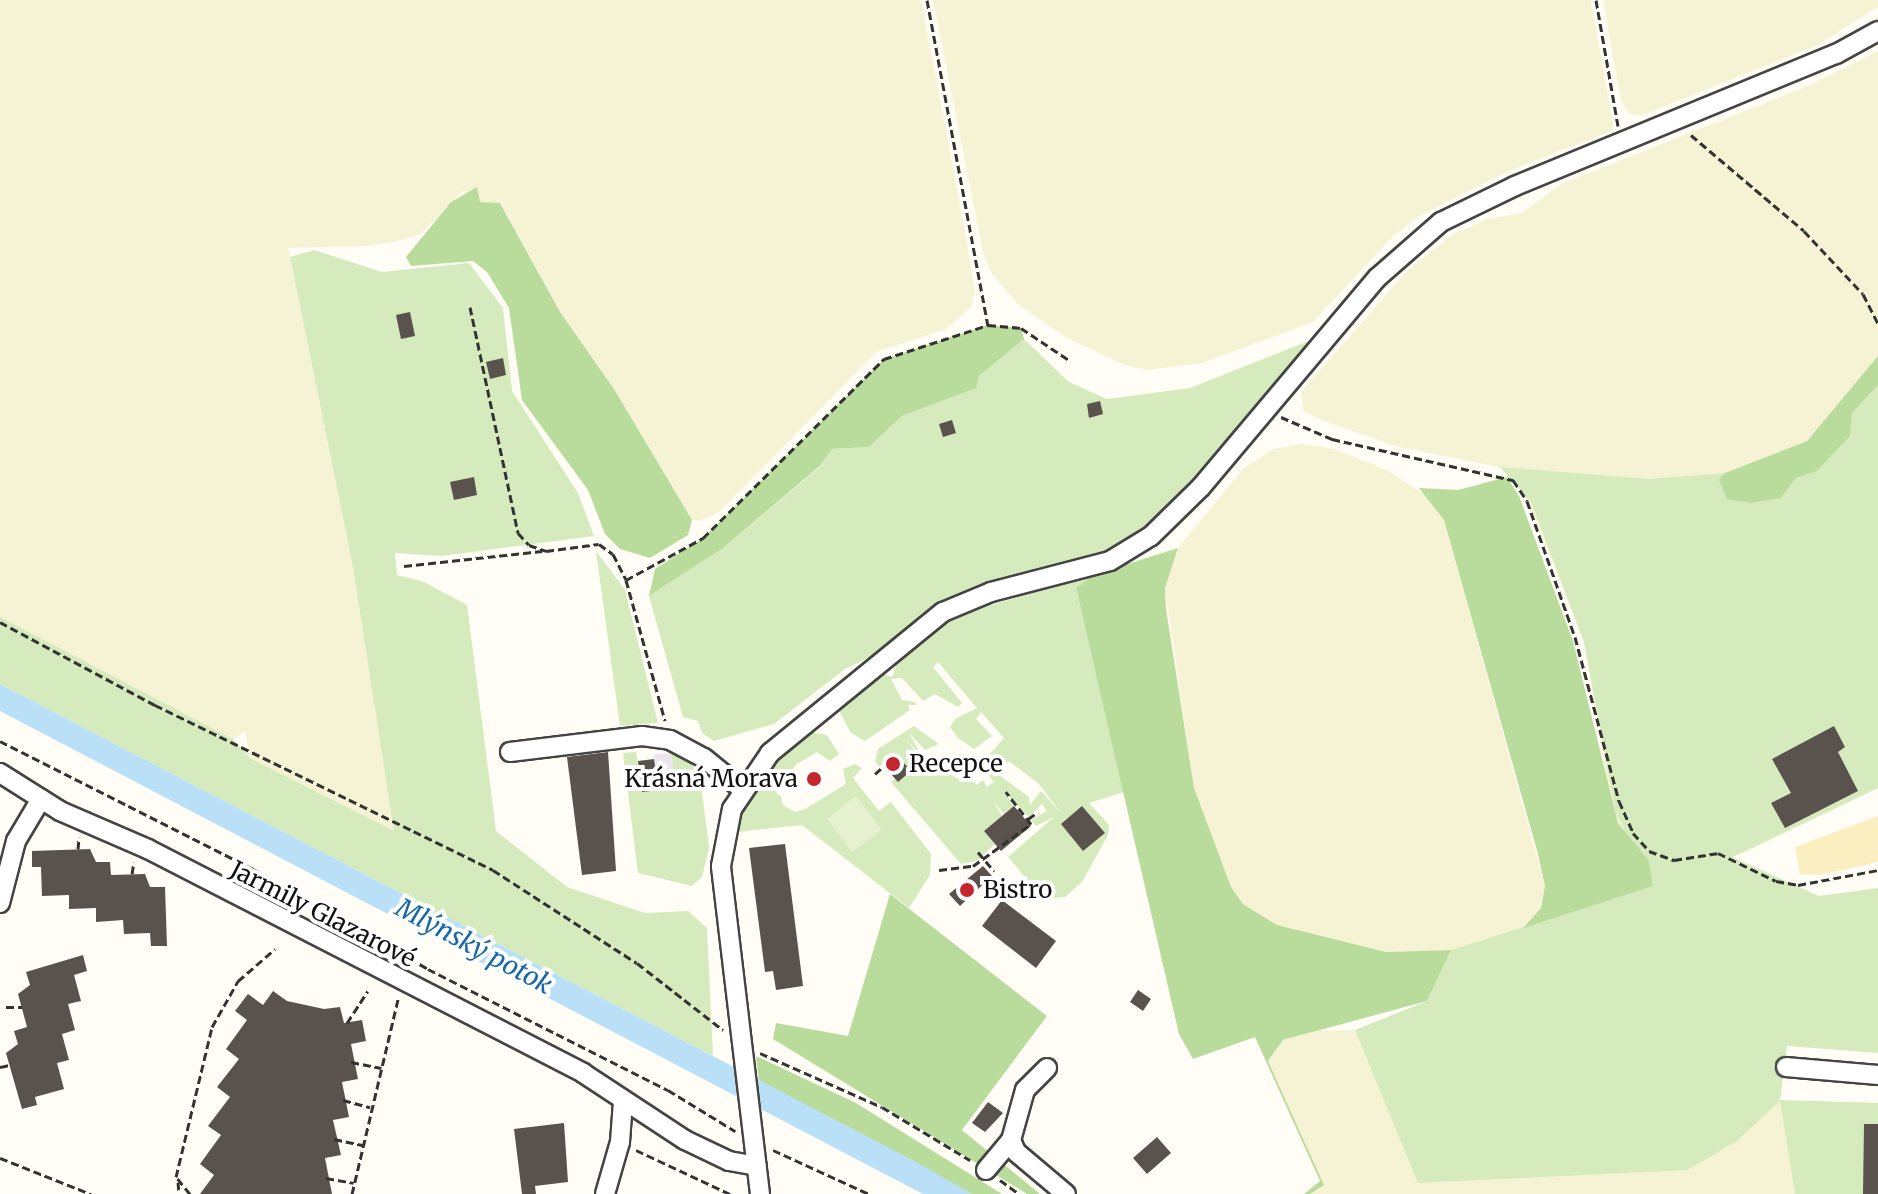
<!DOCTYPE html>
<meta charset="utf-8">
<style>
body{margin:0}
#map{position:relative;width:1878px;height:1194px;overflow:hidden;background:#fffdf5;font-family:Merriweather,serif}
div>[style]{position:absolute}
.industrial>*{inset:0;background:#eee6ef}
.farmland>*{inset:0;background:#f6f3d4}
.green>*{inset:0;background:#d5ebbd}
.forest>*{inset:0;background:#b9dc9c}
.sand>*{inset:0;background:#fbeec1}
.pitch>*{inset:0;background:#e6f2cf}
.water>*{inset:0;background:#b9e0f7}
.building>*{inset:0;background:#5a524d}
.path>*{height:3px;margin-top:-1.5px;transform-origin:0;background:repeating-linear-gradient(90deg,#333 0 8px,transparent 0 12px)}
.roads{filter:drop-shadow(2px 0 #444) drop-shadow(-2px 0 #444) drop-shadow(0 2px #444) drop-shadow(0 -2px #444)}
.minor>*{height:18px;margin:-9px;padding:0 9px;transform-origin:9px;border-radius:9px;background:#fff}
.dots>*{width:22px;height:22px;translate:-50% -50%;box-sizing:border-box;border:4px solid #fff;border-radius:50%}
span{translate:-50% -50%;white-space:nowrap;text-align:center;line-height:1.15;-webkit-text-stroke:8px #fff;paint-order:stroke}
.poi-label{font-size:24px;color:#111}
.left{translate:0 -50%;text-align:left}
.right{translate:-100% -50%;text-align:right}
.street-label{font-size:24px;color:#111}
.water-label{font-size:26px;color:#1768a6;font-style:italic}
</style>
<div id="map">
<div class="industrial">
<i style="clip-path:polygon(671px 753px,675px 788px,658px 790px,654px 754px)"></i>
</div>
<div class="farmland">
<i style="clip-path:polygon(0 0,921px 0,965px 231px,975px 291px,971px 307px,946px 329px,876px 352px,719px 512px,700px 521px,692px 520px,614px 389px,560px 312px,501px 203px,480px 202px,462px 191px,421px 234px,402px 240px,371px 246px,288px 248px,353px 567px,395px 832px,250px 758px,245px 731px,233px 739px,0 617px)"></i>
<i style="clip-path:polygon(933px 0,1591px 0,1614px 130px,1507px 172px,1421px 215px,1393px 236px,1313px 322px,1202px 363px,1147px 370px,1122px 364px,1067px 338px,1019px 305px,992px 274px,984px 257px)"></i>
<i style="clip-path:polygon(1603px 0,1878px 0,1878px 7px,1818px 45px,1640px 116px,1629px 113px,1621px 101px)"></i>
<i style="clip-path:polygon(1878px 51px,1878px 356px,1807px 441px,1725px 473px,1751px 503px,1878px 385px,1878px 788px,1742px 854px,1701px 865px,1636px 852px,1618px 823px,1608px 785px,1584px 642px,1523px 488px,1499px 467px,1395px 446px,1324px 421px,1304px 412px,1301px 392px,1406px 272px,1455px 233px,1487px 219px,1522px 213px,1561px 184px,1810px 85px)"></i>
<i style="clip-path:polygon(1303px 444px,1334px 449px,1389px 471px,1434px 501px,1444px 520px,1545px 886px,1540px 909px,1523px 928px,1451px 950px,1386px 952px,1277px 925px,1243px 904px,1231px 887px,1194px 788px,1165px 588px,1178px 548px,1243px 469px,1273px 449px)"></i>
<i style="clip-path:polygon(1355px 1030px,1419px 1183px,1737px 1141px,1780px 1101px,1878px 1103px,1878px 1194px,1310px 1194px,1324px 1185px,1268px 1061px,1282px 1041px,1318px 1031px)"></i>
</div>
<div class="green">
<i style="clip-path:polygon(314px 250px,382px 272px,469px 263px,503px 308px,512px 391px,578px 493px,594px 536px,441px 556px,395px 553px,397px 575px,424px 582px,467px 605px,496px 831px,567px 887px,645px 913px,688px 911px,707px 928px,713px 1056px,0 684px,0 617px,233px 739px,250px 758px,394px 831px,353px 567px,290px 257px)"></i>
<i style="clip-path:polygon(1024px 339px,1069px 382px,1107px 399px,1190px 388px,1311px 340px,1206px 469px,1160px 514px,1114px 549px,1000px 578px,932px 606px,872px 656px,845px 669px,774px 724px,714px 741px,702px 733px,698px 721px,683px 717px,649px 596px,723px 548px,821px 466px,832px 449px,869px 447px,902px 416px,975px 388px,979px 376px)"></i>
<i style="clip-path:polygon(1878px 385px,1878px 788px,1732px 857px,1819px 896px,1878px 888px,1878px 1053px,1787px 1046px,1780px 1100px,1878px 1103px,1878px 1194px,1795px 1194px,1780px 1101px,1737px 1141px,1687px 1170px,1418px 1183px,1355px 1030px,1427px 1001px,1451px 950px,1653px 886px,1649px 861px,1636px 852px,1616px 813px,1584px 642px,1532px 504px,1500px 467px,1650px 479px,1725px 473px,1719px 480px,1751px 503px,1781px 498px,1796px 478px,1817px 471px,1850px 436px,1852px 413px)"></i>
<i style="clip-path:polygon(596px 551px,625px 590px,658px 723px,620px 726px)"></i>
<i style="clip-path:polygon(evenodd,1093px 575px,1076px 589px,1124px 792px,1089px 803px,1109px 825px,1108px 835px,1082px 882px,1065px 897px,1054px 898px,1037px 891px,1008px 857px,1054px 817px,1036px 826px,1031px 820px,1047px 811px,1042px 804px,1029px 817px,1004px 792px,1014px 806px,1004px 814px,993px 801px,1002px 816px,984px 831px,995px 844px,977px 861px,961px 864px,891px 782px,910px 771px,895px 753px,879px 767px,875px 761px,878px 749px,914px 726px,939px 744px,925px 750px,909px 733px,921px 755px,904px 738px,919px 755px,909px 758px,918px 761px,918px 776px,946px 775px,954px 768px,951px 775px,962px 781px,968px 776px,977px 785px,983px 780px,987px 787px,994px 782px,978px 763px,990px 764px,989px 755px,1004px 738px,981px 712px,976px 719px,992px 736px,974px 749px,958px 738px,950px 727px,955px 719px,977px 708px,938px 662px,933px 667px,962px 703px,958px 707px,935px 694px,923px 701px,902px 678px,891px 679px,902px 700px,915px 702px,917px 705px,908px 705px,910px 710px,865px 741px,851px 733px,839px 711px,880px 673px,892px 677px,899px 657px,956px 615px,1093px 575px,1009px 761px,1039px 784px,1061px 813px,1041px 791px,1030px 805px,1029px 797px,995px 772px,1009px 761px)"></i>
<i style="clip-path:polygon(809px 732px,827px 735px,839px 754px,830px 761px,817px 752px,797px 764px,778px 785px,783px 805px,795px 812px,805px 809px,846px 784px,843px 769px,855px 764px,862px 768px,853px 778px,879px 811px,891px 802px,931px 854px,930px 875px,909px 908px,802px 825px,735px 832px,744px 804px,768px 768px)"></i>
<i style="clip-path:polygon(636px 752px,643px 792px,675px 788px,671px 753px,689px 761px,700px 776px,709px 848px,702px 877px,692px 886px,638px 873px,623px 753px)"></i>
</div>
<div class="forest">
<i style="clip-path:polygon(477px 187px,480px 202px,500px 203px,560px 312px,614px 389px,692px 520px,688px 535px,650px 558px,620px 549px,605px 534px,588px 490px,522px 400px,509px 308px,487px 272px,473px 261px,411px 266px,406px 257px,451px 202px)"></i>
<i style="clip-path:polygon(988px 325px,1021px 328px,1024px 339px,979px 376px,976px 388px,902px 416px,869px 447px,832px 449px,821px 465px,723px 548px,649px 596px,655px 569px,703px 538px,884px 359px)"></i>
<i style="clip-path:polygon(1878px 356px,1878px 385px,1852px 413px,1850px 436px,1817px 471px,1796px 478px,1781px 498px,1751px 503px,1727px 499px,1719px 480px,1725px 473px,1807px 441px)"></i>
<i style="clip-path:polygon(1507px 477px,1519px 496px,1573px 641px,1618px 823px,1649px 861px,1653px 886px,1523px 928px,1541px 908px,1545px 886px,1538px 854px,1444px 520px,1419px 488px,1458px 490px)"></i>
<i style="clip-path:polygon(1178px 548px,1165px 588px,1166px 609px,1194px 788px,1231px 887px,1243px 904px,1277px 925px,1386px 952px,1451px 950px,1427px 1001px,1283px 1040px,1268px 1061px,1324px 1185px,1310px 1194px,1304px 1194px,1320px 1181px,1255px 1037px,1193px 1059px,1179px 1034px,1076px 588px,1093px 575px)"></i>
<i style="clip-path:polygon(890px 894px,1047px 1016px,962px 1130px,1040px 1194px,1027px 1194px,773px 1039px,776px 1023px,848px 1036px)"></i>
<i style="clip-path:polygon(756px 1056px,856px 1103px,1002px 1194px,972px 1194px,759px 1082px)"></i>
</div>
<div class="sand">
<i style="clip-path:polygon(1878px 816px,1878px 862px,1820px 875px,1800px 874px,1795px 847px)"></i>
</div>
<div class="pitch">
<i style="clip-path:polygon(856px 796px,882px 830px,852px 852px,827px 819px)"></i>
</div>
<div class="water">
<i style="clip-path:polygon(0 684px,918px 1163px,972px 1194px,923px 1194px,0 711px)"></i>
</div>
<div class="building">
<i style="clip-path:polygon(410px 312px,415px 336px,401px 339px,396px 315px)"></i>
<i style="clip-path:polygon(503px 358px,506px 375px,490px 379px,486px 362px)"></i>
<i style="clip-path:polygon(1100px 401px,1103px 414px,1089px 418px,1087px 404px)"></i>
<i style="clip-path:polygon(952px 420px,956px 433px,943px 437px,939px 424px)"></i>
<i style="clip-path:polygon(474px 477px,477px 495px,454px 500px,450px 482px)"></i>
<i style="clip-path:polygon(1834px 726px,1845px 747px,1838px 752px,1858px 791px,1785px 828px,1771px 803px,1791px 793px,1772px 759px)"></i>
<i style="clip-path:polygon(608px 752px,616px 871px,582px 875px,567px 757px)"></i>
<i style="clip-path:polygon(895px 753px,911px 771px,898px 782px,882px 764px)"></i>
<i style="clip-path:polygon(654px 759px,659px 790px,642px 792px,638px 761px)"></i>
<i style="clip-path:polygon(1014px 806px,1031px 826px,1001px 851px,984px 831px)"></i>
<i style="clip-path:polygon(1082px 806px,1105px 833px,1083px 851px,1061px 824px)"></i>
<i style="clip-path:polygon(785px 844px,803px 986px,776px 990px,773px 971px,765px 972px,749px 848px)"></i>
<i style="clip-path:polygon(90px 849px,96px 862px,110px 862px,111px 875px,145px 874px,150px 887px,165px 887px,167px 946px,151px 946px,150px 933px,124px 934px,123px 920px,96px 922px,96px 908px,69px 909px,69px 895px,42px 896px,41px 867px,32px 867px,32px 851px)"></i>
<i style="clip-path:polygon(983px 866px,992px 876px,960px 906px,949px 894px)"></i>
<i style="clip-path:polygon(1002px 900px,1056px 941px,1036px 968px,982px 926px)"></i>
<i style="clip-path:polygon(83px 955px,87px 971px,74px 975px,81px 1001px,68px 1004px,75px 1030px,62px 1034px,69px 1060px,57px 1063px,64px 1089px,35px 1097px,37px 1105px,22px 1109px,6px 1053px,18px 1044px,14px 1031px,27px 1027px,18px 994px,30px 985px,26px 972px)"></i>
<i style="clip-path:polygon(1138px 990px,1151px 999px,1143px 1011px,1130px 1002px)"></i>
<i style="clip-path:polygon(273px 991px,287px 1001px,324px 1009px,340px 1007px,344px 1023px,362px 1020px,366px 1041px,351px 1044px,358px 1079px,342px 1082px,349px 1117px,333px 1120px,341px 1155px,325px 1158px,332px 1194px,200px 1194px,214px 1175px,200px 1164px,221px 1135px,208px 1126px,230px 1097px,217px 1087px,239px 1059px,226px 1049px,247px 1020px,235px 1011px,248px 994px,263px 1005px)"></i>
<i style="clip-path:polygon(988px 1102px,1003px 1113px,985px 1132px,972px 1123px)"></i>
<i style="clip-path:polygon(564px 1123px,568px 1182px,535px 1186px,536px 1194px,522px 1194px,514px 1129px)"></i>
<i style="clip-path:polygon(1864px 1124px,1878px 1124px,1878px 1194px,1863px 1194px)"></i>
<i style="clip-path:polygon(1157px 1137px,1171px 1153px,1147px 1174px,1133px 1158px)"></i>
</div>
<div class="path">
<i style="left:927px;top:0;width:331px;rotate:79.4deg"></i>
<i style="left:1596px;top:0;width:128px;rotate:80.1deg"></i>
<i style="left:1691px;top:135px;width:148px;rotate:40.3deg"></i>
<i style="left:1804px;top:231px;width:86px;rotate:46.9deg"></i>
<i style="left:1863px;top:294px;width:33px;rotate:63deg"></i>
<i style="left:470px;top:307px;width:231px;rotate:78deg"></i>
<i style="left:518px;top:533px;width:16px;rotate:47deg"></i>
<i style="left:529px;top:545px;width:18px;rotate:19deg"></i>
<i style="left:546px;top:551px;width:53px;rotate:-7.5deg"></i>
<i style="left:599px;top:544px;width:17px;rotate:36deg"></i>
<i style="left:613px;top:554px;width:29px;rotate:63deg"></i>
<i style="left:626px;top:580px;width:146px;rotate:74.5deg"></i>
<i style="left:1281px;top:417px;width:56px;rotate:23.3deg"></i>
<i style="left:1332px;top:439px;width:186px;rotate:12.8deg"></i>
<i style="left:1513px;top:480px;width:25px;rotate:56deg"></i>
<i style="left:1527px;top:501px;width:144px;rotate:70.6deg"></i>
<i style="left:1575px;top:637px;width:170px;rotate:75deg"></i>
<i style="left:1619px;top:801px;width:35px;rotate:66deg"></i>
<i style="left:1633px;top:833px;width:24px;rotate:48deg"></i>
<i style="left:1649px;top:851px;width:27px;rotate:20deg"></i>
<i style="left:1674px;top:860px;width:45px;rotate:-9deg"></i>
<i style="left:1718px;top:853px;width:64px;rotate:25.8deg"></i>
<i style="left:1776px;top:881px;width:22px;rotate:10deg"></i>
<i style="left:1798px;top:885px;width:81px;rotate:-10.6deg"></i>
<i style="left:404px;top:566px;width:139px;rotate:-6.2deg"></i>
<i style="left:626px;top:580px;width:88px;rotate:-28.6deg"></i>
<i style="left:703px;top:538px;width:255px;rotate:-44.7deg"></i>
<i style="left:884px;top:359px;width:109px;rotate:-18.1deg"></i>
<i style="left:988px;top:325px;width:33px;rotate:5deg"></i>
<i style="left:1021px;top:328px;width:58px;rotate:33.7deg"></i>
<i style="left:0;top:622px;width:176px;rotate:28.2deg"></i>
<i style="left:155px;top:705px;width:376px;rotate:26deg"></i>
<i style="left:493px;top:870px;width:171px;rotate:32.9deg"></i>
<i style="left:637px;top:963px;width:109px;rotate:37.9deg"></i>
<i style="left:0;top:741px;width:284px;rotate:26.8deg"></i>
<i style="left:253px;top:869px;width:202px;rotate:29.7deg"></i>
<i style="left:428px;top:969px;width:269px;rotate:26.8deg"></i>
<i style="left:668px;top:1090px;width:79px;rotate:31.5deg"></i>
<i style="left:875px;top:774px;width:12px;rotate:-42deg"></i>
<i style="left:1028px;top:819px;width:12px;rotate:-35deg"></i>
<i style="left:78px;top:849px;width:12px;rotate:-85deg"></i>
<i style="left:978px;top:852px;width:25px;rotate:50deg"></i>
<i style="left:939px;top:870px;width:34px;rotate:-7deg"></i>
<i style="left:973px;top:866px;width:72px;rotate:-35.9deg"></i>
<i style="left:1031px;top:824px;width:41px;rotate:-128deg"></i>
<i style="left:132px;top:874px;width:12px;rotate:-81deg"></i>
<i style="left:6px;top:1007px;width:16px"></i>
<i style="left:347px;top:1023px;width:38px;rotate:-57deg"></i>
<i style="left:760px;top:1053px;width:133px;rotate:23.9deg"></i>
<i style="left:882px;top:1107px;width:103px;rotate:31.1deg"></i>
<i style="left:351px;top:1062px;width:31px;rotate:11deg"></i>
<i style="left:0;top:1067px;width:10px;rotate:-11deg"></i>
<i style="left:343px;top:1100px;width:28px;rotate:15deg"></i>
<i style="left:334px;top:1139px;width:30px;rotate:12deg"></i>
<i style="left:636px;top:1150px;width:104px;rotate:25.1deg"></i>
<i style="left:773px;top:1150px;width:106px;rotate:24.6deg"></i>
<i style="left:0;top:1158px;width:98px;rotate:21.6deg"></i>
<i style="left:326px;top:1178px;width:28px;rotate:10deg"></i>
<i style="left:1000px;top:1180px;width:24px;rotate:36deg"></i>
<i style="left:178px;top:1182px;width:12px;rotate:85deg"></i>
<i style="left:190px;top:1194px;width:22px;rotate:-129deg"></i>
<i style="left:176px;top:1177px;width:154px;rotate:-76.5deg"></i>
<i style="left:212px;top:1027px;width:53px;rotate:-60.5deg"></i>
<i style="left:238px;top:981px;width:49px;rotate:-40.9deg"></i>
<i style="left:352px;top:1194px;width:200px;rotate:-76.7deg"></i>
</div>
<div class="roads">
<div class="minor">
<i style="left:510px;top:752px;width:133px;rotate:-6.9deg"></i>
<i style="left:642px;top:736px;width:28px;rotate:8deg"></i>
<i style="left:670px;top:740px;width:38px;rotate:28deg"></i>
<i style="left:704px;top:758px;width:49px;rotate:39.2deg"></i>
<i style="left:0;top:773px;width:71px;rotate:32.3deg"></i>
<i style="left:60px;top:811px;width:96px;rotate:23.4deg"></i>
<i style="left:148px;top:849px;width:489px;rotate:27.2deg"></i>
<i style="left:583px;top:1073px;width:122px;rotate:33.3deg"></i>
<i style="left:685px;top:1140px;width:49px;rotate:25.5deg"></i>
<i style="left:729px;top:1161px;width:28px;rotate:10deg"></i>
<i style="left:0;top:903px;width:64px;rotate:-75.5deg"></i>
<i style="left:16px;top:841px;width:49px;rotate:-59.2deg"></i>
<i style="left:1786px;top:1067px;width:92px;rotate:5deg"></i>
<i style="left:1047px;top:1068px;width:31px;rotate:135deg"></i>
<i style="left:1025px;top:1090px;width:52px;rotate:105.6deg"></i>
<i style="left:1011px;top:1140px;width:13px;rotate:67deg"></i>
<i style="left:1016px;top:1152px;width:65px;rotate:40deg"></i>
<i style="left:986px;top:1170px;width:39px;rotate:-50deg"></i>
<i style="left:605px;top:1194px;width:54px;rotate:-73.9deg"></i>
<i style="left:620px;top:1142px;width:41px;rotate:-85.8deg"></i>
<i style="left:760px;top:1194px;width:330px;rotate:-96.8deg"></i>
<i style="left:721px;top:866px;width:58px;rotate:-79.1deg"></i>
<i style="left:732px;top:809px;width:68px;rotate:-55.8deg"></i>
<i style="left:770px;top:753px;width:223px;rotate:-39.2deg"></i>
<i style="left:943px;top:612px;width:52px;rotate:-22.6deg"></i>
<i style="left:991px;top:592px;width:123px;rotate:-14.6deg"></i>
<i style="left:1110px;top:561px;width:48px;rotate:-31.4deg"></i>
<i style="left:1151px;top:536px;width:70px;rotate:-44.4deg"></i>
<i style="left:1201px;top:487px;width:273px;rotate:-49.9deg"></i>
<i style="left:1377px;top:278px;width:85px;rotate:-41.2deg"></i>
<i style="left:1441px;top:222px;width:82px;rotate:-25.9deg"></i>
<i style="left:1515px;top:186px;width:347px;rotate:-22.4deg"></i>
<i style="left:1836px;top:54px;width:48px;rotate:-28.7deg"></i>
</div>
</div>
<div class="dots">
<i style="left:893px;top:764px;background:#c4262e"></i>
<i style="left:814px;top:779px;background:#c4262e"></i>
<i style="left:967px;top:890px;background:#c4262e"></i>
</div>
<div class="poi-label">
<span class="left" style="left:909px;top:764px">Recepce</span>
<span class="right" style="left:798px;top:779px">Krásná Morava</span>
<span class="left" style="left:983px;top:890px">Bistro</span>
</div>
<div class="street-label">
<span style="left:323px;top:914px;rotate:27deg">Jarmily Glazarové</span>
</div>
<div class="water-label">
<span style="left:474px;top:946px;rotate:28deg">Mlýnský potok</span>
</div>
</div>
